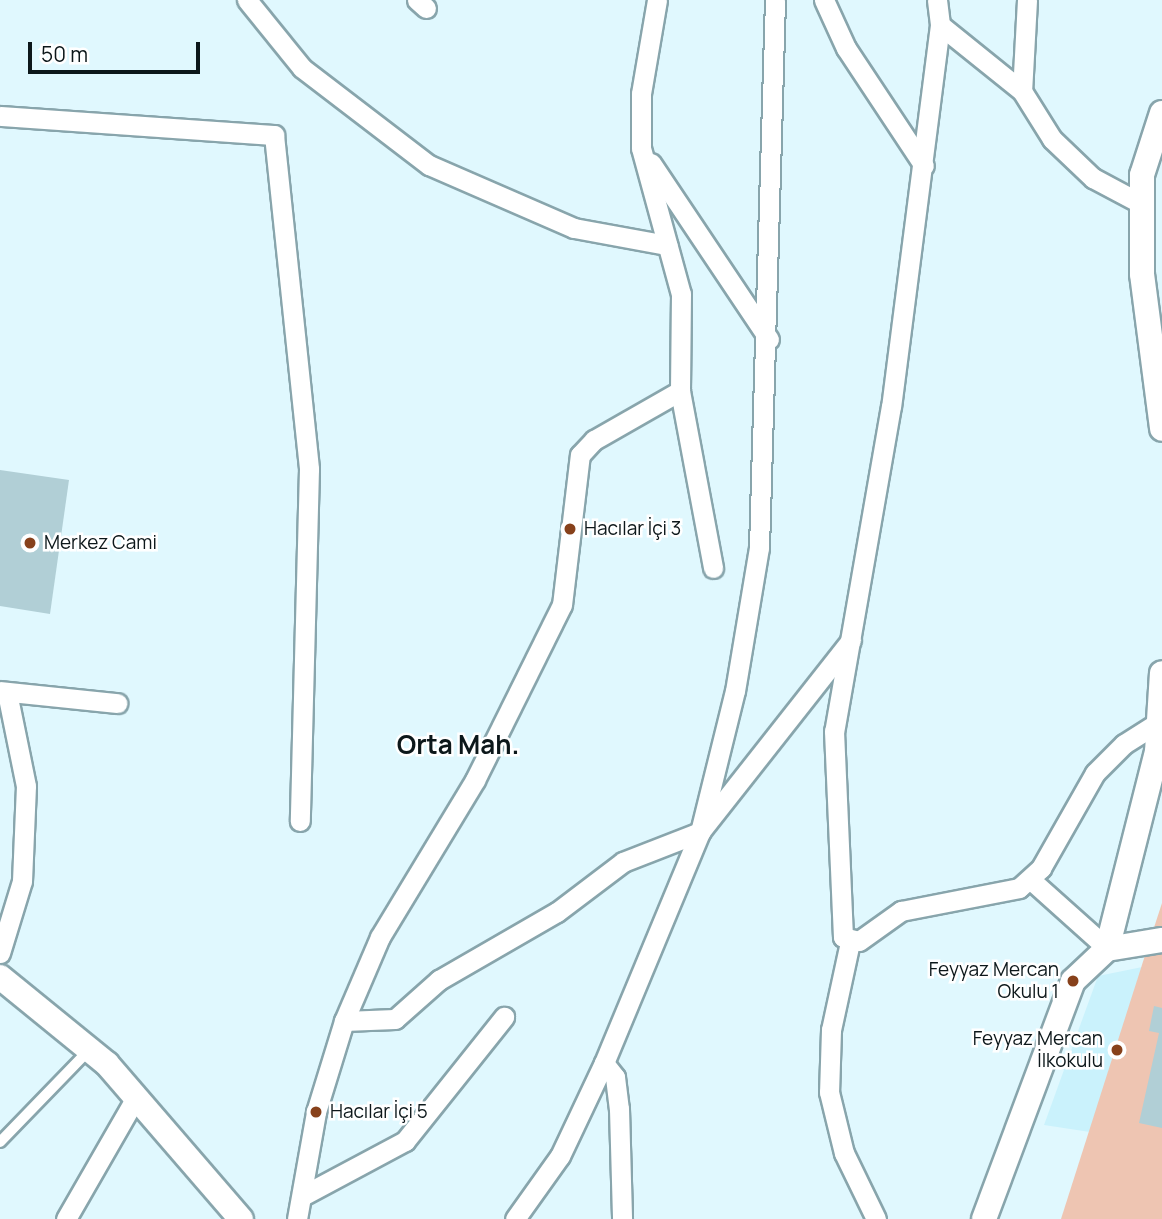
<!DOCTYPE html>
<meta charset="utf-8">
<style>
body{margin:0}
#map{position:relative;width:1162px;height:1219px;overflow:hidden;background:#e0f8fe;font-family:Manrope,sans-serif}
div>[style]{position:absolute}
.built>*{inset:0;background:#caf2fc}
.green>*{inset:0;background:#eec5b2}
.building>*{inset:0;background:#b1cfd6}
.roads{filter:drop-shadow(2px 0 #88a5ac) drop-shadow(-2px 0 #88a5ac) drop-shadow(0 2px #88a5ac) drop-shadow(0 -2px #88a5ac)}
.service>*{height:10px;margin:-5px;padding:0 5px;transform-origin:5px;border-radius:5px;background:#fff}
.minor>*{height:19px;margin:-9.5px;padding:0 9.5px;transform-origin:9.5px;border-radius:9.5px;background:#fff}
.tertiary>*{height:24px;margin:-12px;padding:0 12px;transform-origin:12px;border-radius:12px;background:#fff}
.dots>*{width:19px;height:19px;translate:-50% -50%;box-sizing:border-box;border:4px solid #fff;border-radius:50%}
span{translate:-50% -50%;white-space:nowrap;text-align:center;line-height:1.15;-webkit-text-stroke:5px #fff;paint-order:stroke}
.poi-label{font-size:19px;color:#0c171a}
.left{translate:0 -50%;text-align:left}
.right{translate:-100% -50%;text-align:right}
.district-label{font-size:26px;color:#0c171a;font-weight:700}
.scale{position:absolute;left:28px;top:42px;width:172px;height:32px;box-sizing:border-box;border:4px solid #0c171a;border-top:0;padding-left:9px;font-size:21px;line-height:24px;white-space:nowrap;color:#0c171a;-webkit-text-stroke:5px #fff;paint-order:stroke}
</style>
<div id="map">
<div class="built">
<i style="clip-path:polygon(1162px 963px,1162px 1143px,1044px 1125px,1098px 976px)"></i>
</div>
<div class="green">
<i style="clip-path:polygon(1162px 903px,1162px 1219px,1061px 1219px,1148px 946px)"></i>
</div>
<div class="building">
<i style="clip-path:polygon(0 470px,69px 480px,50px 614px,0 606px)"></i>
<i style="clip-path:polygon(1154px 1006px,1162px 1008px,1162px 1128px,1139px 1123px,1159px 1033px,1149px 1031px)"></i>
</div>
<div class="roads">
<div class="service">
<i style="left:0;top:1142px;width:128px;rotate:-45.9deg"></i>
</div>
<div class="minor">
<i style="left:247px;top:0;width:87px;rotate:51deg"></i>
<i style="left:302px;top:68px;width:160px;rotate:37.4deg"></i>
<i style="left:429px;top:165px;width:158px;rotate:23.5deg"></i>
<i style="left:574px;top:228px;width:95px;rotate:10.4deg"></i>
<i style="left:417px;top:0;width:12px;rotate:42deg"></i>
<i style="left:657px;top:0;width:95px;rotate:99.7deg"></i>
<i style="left:641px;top:94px;width:54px;rotate:90deg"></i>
<i style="left:641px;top:148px;width:151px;rotate:74.7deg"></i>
<i style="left:681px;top:294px;width:97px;rotate:90.6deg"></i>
<i style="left:680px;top:391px;width:180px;rotate:79.4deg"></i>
<i style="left:824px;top:0;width:53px;rotate:65.4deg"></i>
<i style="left:846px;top:48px;width:141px;rotate:56.5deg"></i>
<i style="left:937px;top:0;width:25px;rotate:83deg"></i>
<i style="left:940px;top:25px;width:384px;rotate:97.3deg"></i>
<i style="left:891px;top:406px;width:330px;rotate:99.9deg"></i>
<i style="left:834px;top:731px;width:206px;rotate:87.5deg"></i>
<i style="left:843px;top:937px;width:16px;rotate:14deg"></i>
<i style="left:859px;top:941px;width:52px;rotate:-35.5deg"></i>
<i style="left:901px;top:911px;width:120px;rotate:-11deg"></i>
<i style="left:1019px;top:888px;width:30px;rotate:-42deg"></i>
<i style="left:1041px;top:868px;width:109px;rotate:-60.4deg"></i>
<i style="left:1095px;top:773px;width:41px;rotate:-45deg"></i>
<i style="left:1124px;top:744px;width:41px;rotate:-32.2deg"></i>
<i style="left:1027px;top:0;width:91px;rotate:93.1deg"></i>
<i style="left:1022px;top:91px;width:57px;rotate:58deg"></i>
<i style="left:1052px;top:139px;width:57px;rotate:43.6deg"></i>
<i style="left:1093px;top:178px;width:55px;rotate:28deg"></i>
<i style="left:940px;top:25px;width:105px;rotate:38.8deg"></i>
<i style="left:0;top:116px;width:275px;rotate:4deg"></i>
<i style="left:274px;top:135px;width:336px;rotate:84deg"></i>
<i style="left:309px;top:469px;width:352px;rotate:91.5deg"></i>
<i style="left:651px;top:163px;width:212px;rotate:56.2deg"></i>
<i style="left:0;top:691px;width:118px;rotate:5.9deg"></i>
<i style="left:1031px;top:880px;width:101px;rotate:41.8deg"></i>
<i style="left:850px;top:942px;width:90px;rotate:102.2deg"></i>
<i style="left:831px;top:1030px;width:62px;rotate:91.8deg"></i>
<i style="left:829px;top:1092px;width:63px;rotate:76.2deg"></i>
<i style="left:844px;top:1153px;width:73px;rotate:64.1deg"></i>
<i style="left:0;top:953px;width:75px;rotate:-73deg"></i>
<i style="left:22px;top:881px;width:95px;rotate:-87.6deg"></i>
<i style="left:26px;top:786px;width:95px;rotate:-101.5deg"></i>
<i style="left:344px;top:1021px;width:51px;rotate:-2.2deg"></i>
<i style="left:395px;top:1019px;width:59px;rotate:-41.6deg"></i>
<i style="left:439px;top:980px;width:136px;rotate:-30deg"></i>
<i style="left:557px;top:912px;width:83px;rotate:-37.1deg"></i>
<i style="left:623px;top:862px;width:83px;rotate:-21.3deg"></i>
<i style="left:700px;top:832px;width:145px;rotate:-76.1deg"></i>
<i style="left:735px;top:691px;width:145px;rotate:-80.5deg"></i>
<i style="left:759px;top:548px;width:548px;rotate:-88.33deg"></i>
<i style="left:604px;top:1063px;width:18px;rotate:52deg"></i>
<i style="left:615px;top:1077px;width:32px;rotate:83deg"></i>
<i style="left:619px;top:1109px;width:110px;rotate:88.4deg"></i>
<i style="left:302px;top:1196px;width:117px;rotate:-28.1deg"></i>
<i style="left:405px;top:1141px;width:159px;rotate:-51.4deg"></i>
<i style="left:66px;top:1219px;width:138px;rotate:-60.1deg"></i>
<i style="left:297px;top:1219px;width:109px;rotate:-79.9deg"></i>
<i style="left:316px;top:1112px;width:95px;rotate:-72.9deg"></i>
<i style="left:344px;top:1021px;width:91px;rotate:-66.8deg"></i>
<i style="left:380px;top:937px;width:184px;rotate:-58.8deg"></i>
<i style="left:475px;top:780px;width:195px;rotate:-63.6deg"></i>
<i style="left:562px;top:605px;width:151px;rotate:-83.2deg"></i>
<i style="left:580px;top:455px;width:21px;rotate:-47deg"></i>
<i style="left:594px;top:440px;width:99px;rotate:-29.7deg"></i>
<i style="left:515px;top:1219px;width:77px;rotate:-54.5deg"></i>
<i style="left:560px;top:1156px;width:103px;rotate:-64.7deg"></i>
<i style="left:604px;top:1063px;width:250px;rotate:-67.4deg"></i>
<i style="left:700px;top:832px;width:244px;rotate:-51.8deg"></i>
</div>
<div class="tertiary">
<i style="left:1162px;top:113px;width:65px;rotate:107.9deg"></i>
<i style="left:1142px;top:175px;width:99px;rotate:90deg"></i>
<i style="left:1142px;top:274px;width:156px;rotate:82.6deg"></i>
<i style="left:1107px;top:949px;width:203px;rotate:-75.8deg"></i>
<i style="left:1157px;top:752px;width:79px;rotate:-86.4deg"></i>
<i style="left:0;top:977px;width:138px;rotate:39.1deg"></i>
<i style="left:107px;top:1064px;width:205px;rotate:49.2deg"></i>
<i style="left:984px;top:1219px;width:254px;rotate:-69.5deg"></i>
<i style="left:1073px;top:981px;width:47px;rotate:-43.3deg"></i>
<i style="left:1107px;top:949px;width:56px;rotate:-9.3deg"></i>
</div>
</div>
<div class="dots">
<i style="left:570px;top:529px;background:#87411b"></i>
<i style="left:30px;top:543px;background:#87411b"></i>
<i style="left:1073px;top:981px;background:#87411b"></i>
<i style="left:1117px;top:1050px;background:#87411b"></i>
<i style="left:316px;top:1112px;background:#87411b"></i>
</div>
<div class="poi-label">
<span class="left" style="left:584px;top:529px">Hacılar İçi 3</span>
<span class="left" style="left:44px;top:543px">Merkez Cami</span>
<span class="right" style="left:1059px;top:981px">Feyyaz Mercan<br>Okulu 1</span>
<span class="right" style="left:1103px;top:1050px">Feyyaz Mercan<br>İlkokulu</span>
<span class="left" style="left:330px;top:1112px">Hacılar İçi 5</span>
</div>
<div class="district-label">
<span style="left:458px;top:745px">Orta Mah.</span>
</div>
<div class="scale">50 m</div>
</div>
